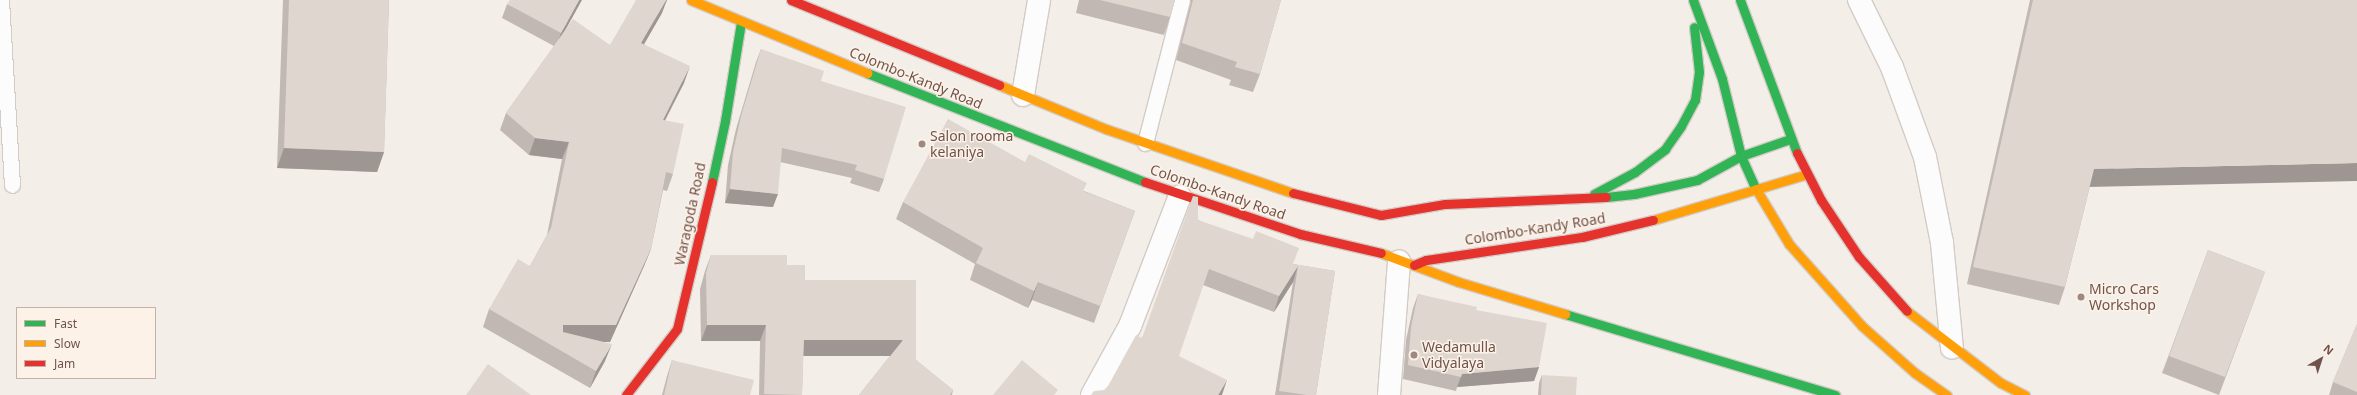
<!DOCTYPE html>
<style>
body{margin:0}
#map{position:relative;width:2357px;height:395px;overflow:hidden;background:#f4eee8;font-family:"Noto Sans",sans-serif}
div>[style]{position:absolute}
.roads{filter:drop-shadow(1px 0 #d3cbc6) drop-shadow(-1px 0 #d3cbc6) drop-shadow(0 1px #d3cbc6) drop-shadow(0 -1px #d3cbc6)}
.lane>*{height:15px;margin:-7.5px;padding:0 7.5px;transform-origin:7.5px;border-radius:7.5px;background:#fdfcfc}
.street>*{height:22px;margin:-11px;padding:0 11px;transform-origin:11px;border-radius:11px;background:#fdfcfc}
.fast>*{height:9px;margin:-4.5px;padding:0 4.5px;transform-origin:4.5px;border-radius:4.5px;background:#30b455}
.slow>*{height:9px;margin:-4.5px;padding:0 4.5px;transform-origin:4.5px;border-radius:4.5px;background:#ff9f0a}
.jam>*{height:9px;margin:-4.5px;padding:0 4.5px;transform-origin:4.5px;border-radius:4.5px;background:#e5322d}
.wall>*{inset:0;background:#c1b8b3}
.shaded-wall>*{inset:0;background:#9d9692}
.building>*{inset:0;background:#e0d6d0}
.dots>*{width:11px;height:11px;translate:-50% -50%;box-sizing:border-box;border:2px solid #fdf2e8;border-radius:50%}
span{translate:-50% -50%;white-space:nowrap;text-align:center;line-height:1.15;-webkit-text-stroke:3px #fdf2e8;paint-order:stroke}
.street-label{font-size:14px;color:#6f534b}
.poi-label{font-size:14px;color:#6f534b}
.left{translate:0 -50%;text-align:left}
.legend{position:absolute;left:16px;top:307px;width:140px;height:72px;box-sizing:border-box;background:#fdf2e8;border:1px solid #c4b2a9;margin:0;padding:5px 7px;list-style:none;font-size:12px;color:#6f534b}
.legend li{display:flex;align-items:center;gap:8px;height:20px}
.legend b{width:20px;border:1px solid #c4b2a9}
.north{position:absolute;left:2301px;top:339px;width:40px;height:40px;-webkit-text-stroke:3px #fdf2e8;paint-order:stroke;rotate:39deg;font-size:11px;font-weight:700;line-height:16px;text-align:center;color:#6f534b}
.north::after{content:'';display:block;margin:auto;width:14px;height:18px;background:#6f534b;clip-path:polygon(50% 0,100% 100%,50% 72%,0 100%)}
</style>
<div id="map">
<div class="roads">
<div class="lane">
<i style="left:1px;top:0;width:185px;rotate:86.6deg"></i>
<i style="left:1145px;top:143px;width:148px;rotate:-75.5deg"></i>
</div>
<div class="street">
<i style="left:1859px;top:0;width:75px;rotate:63.8deg"></i>
<i style="left:1892px;top:67px;width:96px;rotate:69.9deg"></i>
<i style="left:1925px;top:157px;width:88px;rotate:78.8deg"></i>
<i style="left:1942px;top:243px;width:105px;rotate:84.6deg"></i>
<i style="left:1023px;top:95px;width:96px;rotate:-80.4deg"></i>
<i style="left:1092px;top:395px;width:79px;rotate:-61.2deg"></i>
<i style="left:1130px;top:326px;width:139px;rotate:-69deg"></i>
<i style="left:1389px;top:395px;width:134px;rotate:-85.7deg"></i>
</div>
<div class="fast">
<i style="left:1693px;top:0;width:84px;rotate:69.8deg"></i>
<i style="left:1722px;top:79px;width:79px;rotate:76.1deg"></i>
<i style="left:1741px;top:156px;width:36px;rotate:66deg"></i>
<i style="left:1740px;top:0;width:163px;rotate:69.6deg"></i>
<i style="left:867px;top:73px;width:299px;rotate:21.4deg"></i>
<i style="left:712px;top:182px;width:62px;rotate:-78deg"></i>
<i style="left:725px;top:121px;width:100px;rotate:-80.8deg"></i>
<i style="left:1594px;top:194px;width:47px;rotate:-28.2deg"></i>
<i style="left:1635px;top:172px;width:38px;rotate:-37deg"></i>
<i style="left:1665px;top:149px;width:28px;rotate:-55deg"></i>
<i style="left:1681px;top:126px;width:30px;rotate:-62deg"></i>
<i style="left:1695px;top:100px;width:28px;rotate:-82deg"></i>
<i style="left:1699px;top:72px;width:45px;rotate:-96.3deg"></i>
<i style="left:1606px;top:197px;width:28px;rotate:-6deg"></i>
<i style="left:1634px;top:194px;width:65px;rotate:-12.5deg"></i>
<i style="left:1697px;top:180px;width:50px;rotate:-28.6deg"></i>
<i style="left:1741px;top:156px;width:52px;rotate:-19.1deg"></i>
<i style="left:1565px;top:314px;width:282px;rotate:16.7deg"></i>
</div>
<div class="slow">
<i style="left:691px;top:0;width:191px;rotate:22.5deg"></i>
<i style="left:999px;top:85px;width:116px;rotate:22.4deg"></i>
<i style="left:1106px;top:129px;width:198px;rotate:18.9deg"></i>
<i style="left:1756px;top:189px;width:64px;rotate:59deg"></i>
<i style="left:1789px;top:244px;width:110px;rotate:48.3deg"></i>
<i style="left:1862px;top:326px;width:71px;rotate:41.6deg"></i>
<i style="left:1915px;top:373px;width:39px;rotate:35deg"></i>
<i style="left:1653px;top:220px;width:161px;rotate:-16.6deg"></i>
<i style="left:1381px;top:253px;width:83px;rotate:20.4deg"></i>
<i style="left:1459px;top:282px;width:111px;rotate:16.8deg"></i>
<i style="left:1907px;top:311px;width:118px;rotate:37.5deg"></i>
<i style="left:2001px;top:383px;width:27px;rotate:27deg"></i>
</div>
<div class="jam">
<i style="left:791px;top:0;width:225px;rotate:22.2deg"></i>
<i style="left:1797px;top:153px;width:53px;rotate:62.9deg"></i>
<i style="left:1821px;top:200px;width:69px;rotate:56.3deg"></i>
<i style="left:1859px;top:257px;width:72px;rotate:48.4deg"></i>
<i style="left:1145px;top:182px;width:163px;rotate:18.5deg"></i>
<i style="left:1300px;top:234px;width:83px;rotate:13.2deg"></i>
<i style="left:1293px;top:193px;width:91px;rotate:14deg"></i>
<i style="left:1381px;top:215px;width:65px;rotate:-9.8deg"></i>
<i style="left:1445px;top:204px;width:161px;rotate:-2.5deg"></i>
<i style="left:1414px;top:265px;width:13px;rotate:-23deg"></i>
<i style="left:1426px;top:260px;width:158px;rotate:-8.4deg"></i>
<i style="left:1582px;top:237px;width:73px;rotate:-13.5deg"></i>
<i style="left:626px;top:395px;width:83px;rotate:-52.3deg"></i>
<i style="left:677px;top:329px;width:151px;rotate:-76.6deg"></i>
</div>
</div>
<div class="wall">
<i style="clip-path:polygon(283px 0,389px 0,384px 152px,377px 172px,277px 168px)"></i>
<i style="clip-path:polygon(1079px 0,1175px 0,1170px 17px,1164px 35px,1076px 13px)"></i>
<i style="clip-path:polygon(1190px 0,1281px 0,1260px 74px,1253px 92px,1229px 85px,1231px 80px,1176px 60px,1191px 2px)"></i>
<i style="clip-path:polygon(2030px 0,2357px 0,2090px 186px,2065px 287px,2059px 305px,1967px 284px)"></i>
<i style="clip-path:polygon(507px 4px,566px 30px,610px 45px,662px 13px,644px 44px,684px 83px,665px 121px,673px 174px,667px 191px,663px 190px,651px 249px,644px 266px,610px 342px,602px 342px,605px 361px,590px 388px,483px 327px,489px 309px,530px 266px,547px 235px,562px 159px,529px 155px,500px 130px,506px 113px,554px 46px,502px 18px)"></i>
<i style="clip-path:polygon(761px 49px,821px 81px,884px 179px,879px 192px,850px 183px,852px 178px,780px 162px,773px 207px,725px 203px,728px 165px,736px 129px,756px 62px)"></i>
<i style="clip-path:polygon(1025px 162px,1084px 191px,1135px 211px,1094px 323px,1032px 300px,1028px 308px,970px 280px,975px 264px,896px 219px,903px 202px)"></i>
<i style="clip-path:polygon(1198px 220px,1293px 264px,1335px 271px,1316px 395px,1275px 395px,1293px 282px,1274px 312px,1203px 285px,1108px 386px,1142px 338px)"></i>
<i style="clip-path:polygon(2208px 250px,2265px 272px,2219px 395px,2162px 373px)"></i>
<i style="clip-path:polygon(711px 255px,787px 265px,805px 280px,916px 360px,953px 390px,952px 395px,859px 395px,890px 356px,803px 356px,802px 395px,759px 395px,760px 341px,701px 341px,700px 289px,705px 271px)"></i>
<i style="clip-path:polygon(1418px 294px,1476px 310px,1539px 367px,1534px 381px,1457px 387px,1456px 391px,1403px 379px,1406px 340px,1413px 308px)"></i>
<i style="clip-path:polygon(2357px 324px,2357px 395px,2329px 395px,2333px 382px)"></i>
<i style="clip-path:polygon(672px 360px,750px 395px,662px 395px,667px 376px)"></i>
<i style="clip-path:polygon(1542px 375px,1576px 395px,1538px 395px,1539px 383px)"></i>
</div>
<div class="shaded-wall">
<i style="clip-path:polygon(579px 0,582px 0,556px 47px,561px 33px)"></i>
<i style="clip-path:polygon(666px 0,667px 0,662px 13px,635px 60px,641px 43px)"></i>
<i style="clip-path:polygon(690px 66px,684px 83px,656px 137px,663px 120px)"></i>
<i style="clip-path:polygon(535px 138px,569px 142px,562px 159px,529px 155px)"></i>
<i style="clip-path:polygon(284px 148px,384px 152px,377px 172px,277px 168px)"></i>
<i style="clip-path:polygon(2357px 163px,2357px 181px,2087px 187px,2094px 169px)"></i>
<i style="clip-path:polygon(730px 189px,778px 194px,773px 207px,725px 203px)"></i>
<i style="clip-path:polygon(651px 249px,644px 266px,610px 342px,557px 342px,563px 325px)"></i>
<i style="clip-path:polygon(1298px 266px,1293px 282px,1274px 312px,1279px 296px)"></i>
<i style="clip-path:polygon(1038px 282px,1032px 300px,1028px 308px,1034px 291px)"></i>
<i style="clip-path:polygon(707px 325px,766px 325px,760px 341px,701px 341px)"></i>
<i style="clip-path:polygon(804px 340px,903px 340px,898px 356px,798px 356px)"></i>
<i style="clip-path:polygon(612px 344px,605px 361px,590px 388px,596px 371px)"></i>
<i style="clip-path:polygon(1539px 367px,1534px 381px,1457px 387px,1462px 374px)"></i>
<i style="clip-path:polygon(1227px 380px,1222px 395px,1218px 395px)"></i>
</div>
<div class="building">
<i style="clip-path:polygon(289px 0,389px 0,384px 152px,284px 148px)"></i>
<i style="clip-path:polygon(510px 0,579px 0,561px 33px,507px 4px)"></i>
<i style="clip-path:polygon(636px 0,666px 0,641px 43px,690px 66px,663px 120px,684px 124px,673px 174px,666px 172px,651px 249px,616px 325px,563px 325px,563px 332px,612px 344px,596px 371px,489px 309px,518px 259px,530px 266px,551px 228px,569px 142px,535px 138px,506px 113px,573px 19px,610px 45px)"></i>
<i style="clip-path:polygon(1100px 0,1175px 0,1170px 17px)"></i>
<i style="clip-path:polygon(1193px 0,1281px 0,1260px 74px,1235px 67px,1237px 62px,1182px 43px)"></i>
<i style="clip-path:polygon(2033px 0,2357px 0,2357px 163px,2094px 169px,2065px 287px,1973px 267px)"></i>
<i style="clip-path:polygon(761px 49px,824px 71px,821px 81px,906px 107px,884px 179px,855px 170px,857px 165px,782px 148px,778px 194px,730px 189px,733px 152px,741px 116px)"></i>
<i style="clip-path:polygon(948px 119px,1025px 162px,1029px 154px,1087px 183px,1083px 191px,1135px 211px,1100px 306px,1038px 282px,1034px 291px,976px 263px,983px 248px,903px 202px)"></i>
<i style="clip-path:polygon(1193px 196px,1198px 197px,1198px 220px,1253px 239px,1256px 231px,1299px 248px,1293px 264px,1335px 271px,1316px 395px,1307px 395px,1279px 391px,1298px 266px,1279px 296px,1209px 269px,1179px 356px,1227px 380px,1218px 395px,1091px 395px,1094px 391px,1104px 390px,1108px 386px,1136px 335px,1142px 338px)"></i>
<i style="clip-path:polygon(2208px 250px,2265px 272px,2225px 377px,2169px 356px)"></i>
<i style="clip-path:polygon(711px 255px,787px 255px,787px 265px,805px 265px,805px 280px,916px 280px,916px 360px,953px 390px,950px 395px,859px 395px,903px 340px,804px 340px,802px 395px,764px 394px,766px 325px,707px 325px,706px 273px)"></i>
<i style="clip-path:polygon(1418px 294px,1477px 307px,1476px 310px,1547px 323px,1539px 367px,1462px 374px,1461px 377px,1408px 365px,1411px 327px)"></i>
<i style="clip-path:polygon(2357px 324px,2357px 392px,2333px 382px)"></i>
<i style="clip-path:polygon(672px 360px,754px 380px,750px 395px,664px 395px)"></i>
<i style="clip-path:polygon(1022px 360px,1058px 390px,1054px 395px,993px 395px)"></i>
<i style="clip-path:polygon(488px 364px,531px 395px,466px 395px)"></i>
<i style="clip-path:polygon(1542px 375px,1577px 377px,1576px 395px,1541px 395px)"></i>
</div>
<div class="dots">
<i style="left:922px;top:144px;background:#9e8982"></i>
<i style="left:2081px;top:297px;background:#9e8982"></i>
<i style="left:1414px;top:355px;background:#9e8982"></i>
</div>
<div class="street-label">
<span style="left:916px;top:78px;rotate:22deg">Colombo-Kandy Road</span>
<span style="left:1218px;top:192px;rotate:19deg">Colombo-Kandy Road</span>
<span style="left:690px;top:214px;rotate:-78deg">Waragoda Road</span>
<span style="left:1535px;top:229px;rotate:-9deg">Colombo-Kandy Road</span>
</div>
<div class="poi-label">
<span class="left" style="left:930px;top:144px">Salon rooma<br>kelaniya</span>
<span class="left" style="left:2089px;top:297px">Micro Cars<br>Workshop</span>
<span class="left" style="left:1422px;top:355px">Wedamulla<br>Vidyalaya</span>
</div>
<ul class="legend">
<li><b style="height:5px;background:#30b455"></b>Fast</li>
<li><b style="height:5px;background:#ff9f0a"></b>Slow</li>
<li><b style="height:5px;background:#e5322d"></b>Jam</li>
</ul>
<div class="north">N</div>
</div>
